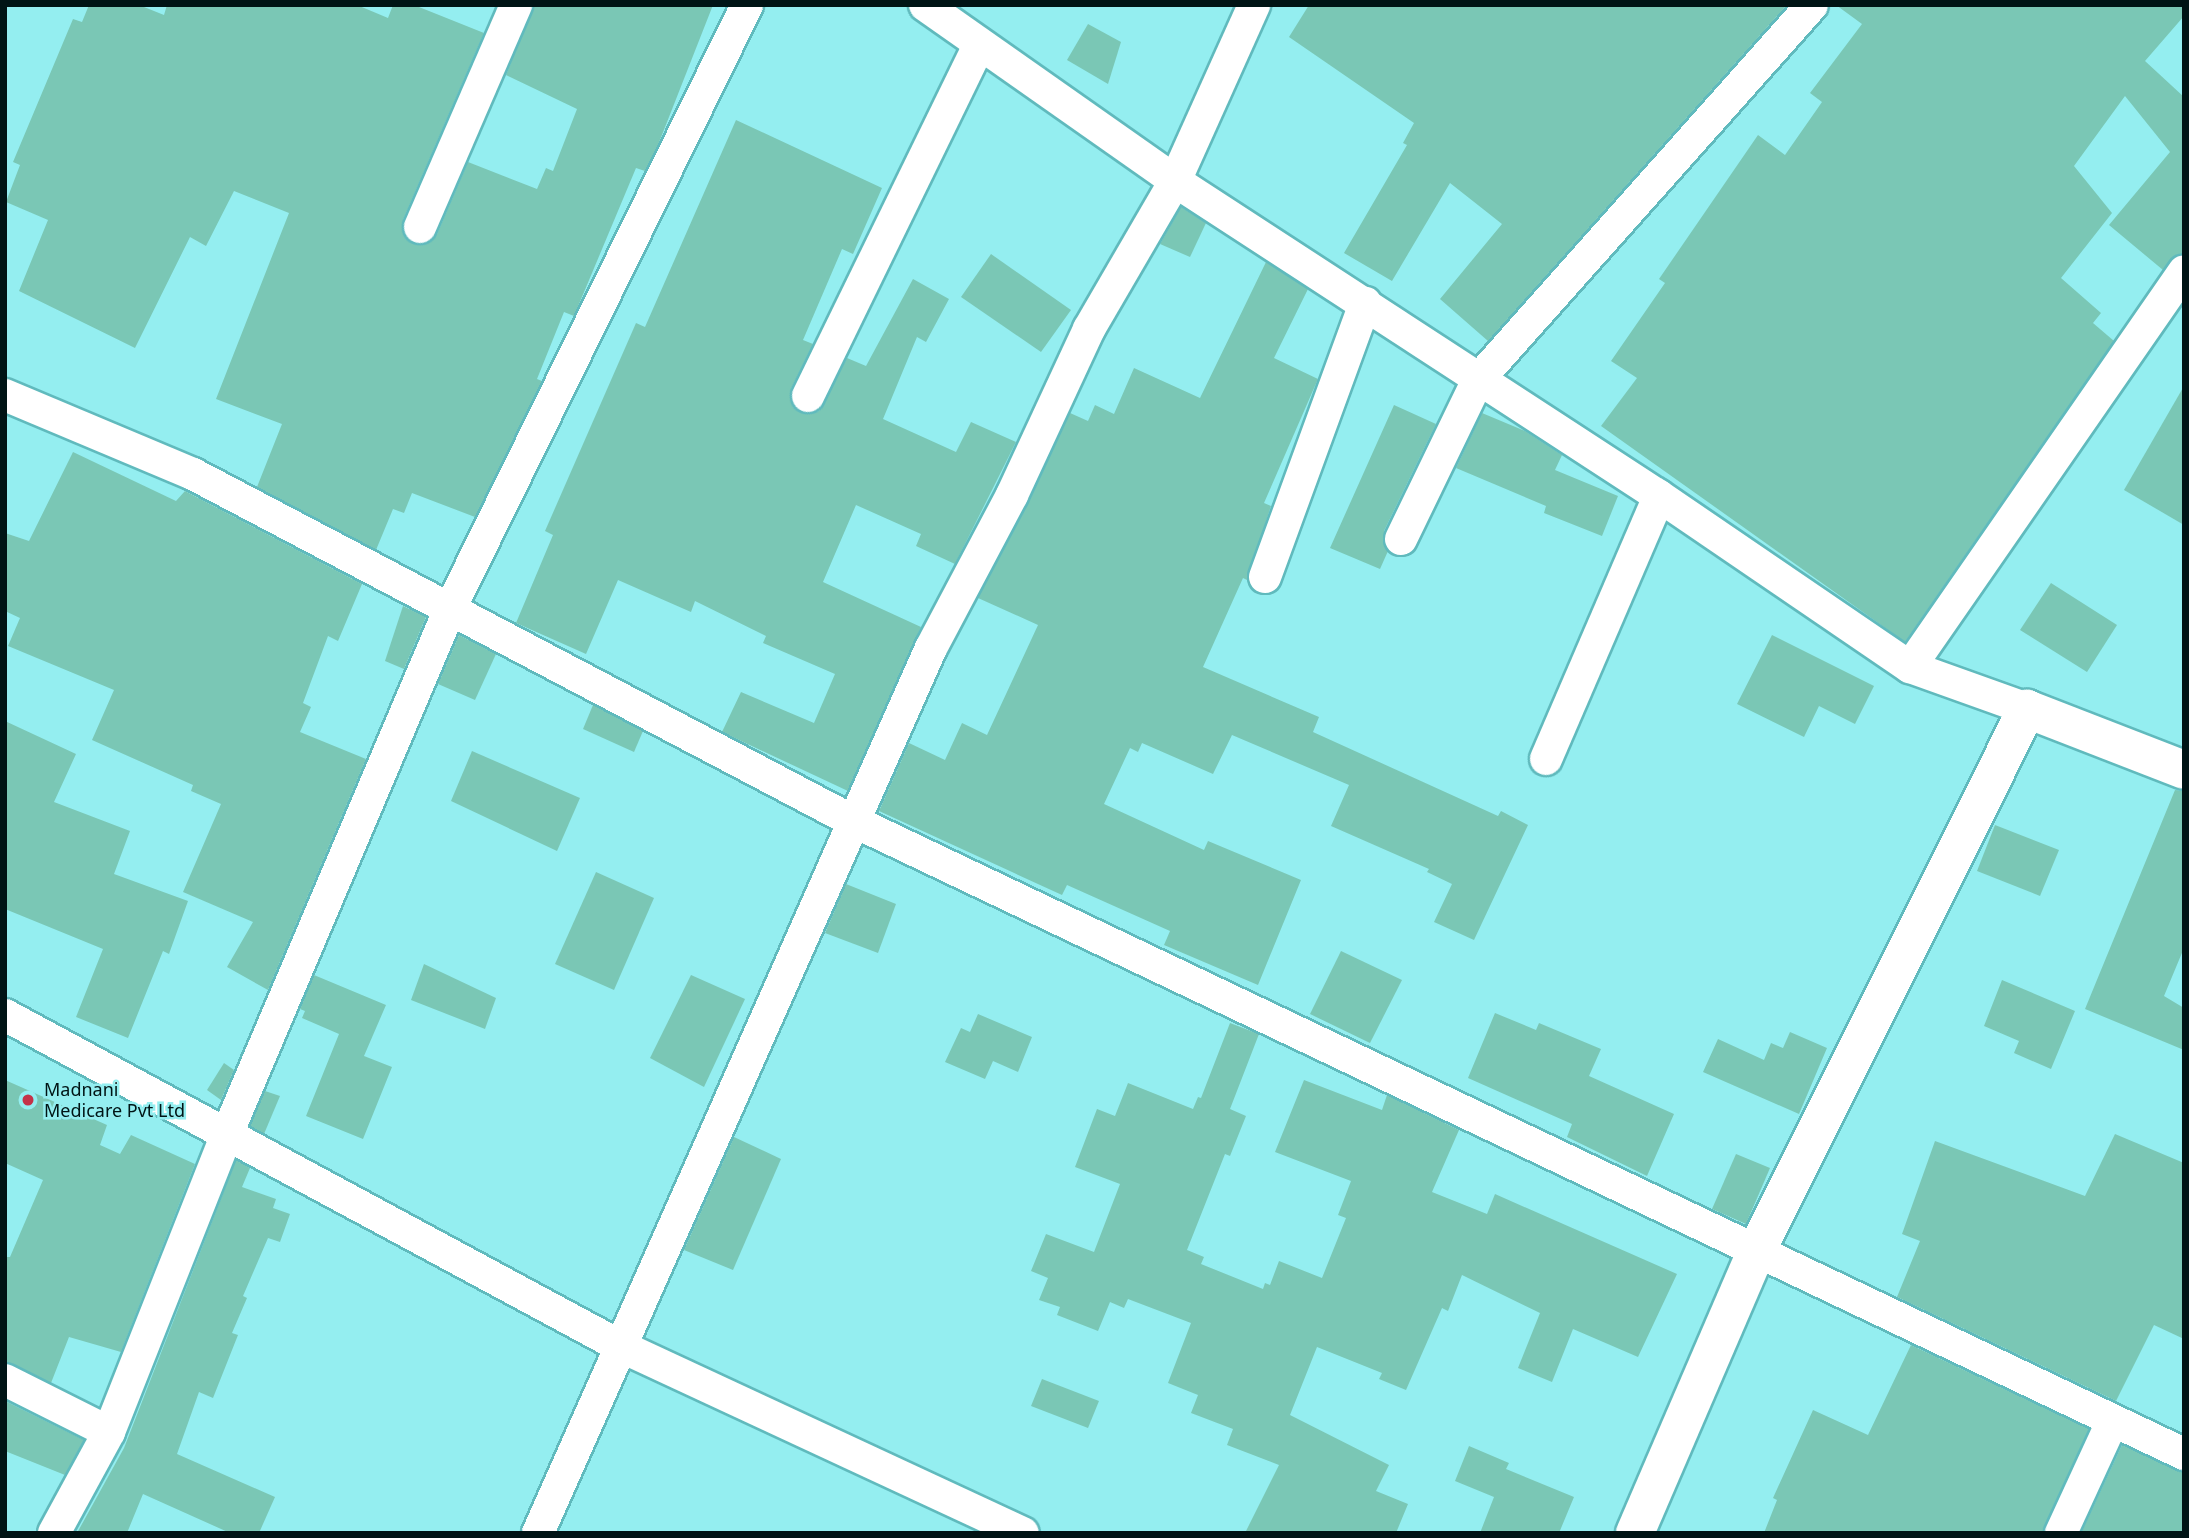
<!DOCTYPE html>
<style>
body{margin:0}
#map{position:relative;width:2189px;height:1538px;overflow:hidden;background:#94eef0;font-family:"Noto Sans",sans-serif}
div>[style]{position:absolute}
.building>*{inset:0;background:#7ac7b5}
.roads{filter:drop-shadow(2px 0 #60babd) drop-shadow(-2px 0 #60babd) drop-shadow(0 2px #60babd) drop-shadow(0 -2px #60babd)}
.street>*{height:32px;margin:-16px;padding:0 16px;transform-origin:16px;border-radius:16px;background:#fff}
.secondary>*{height:38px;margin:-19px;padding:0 19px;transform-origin:19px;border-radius:19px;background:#fff}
.dots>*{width:19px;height:19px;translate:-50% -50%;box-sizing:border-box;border:4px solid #94eef0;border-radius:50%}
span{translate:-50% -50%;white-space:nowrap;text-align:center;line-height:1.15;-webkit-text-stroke:5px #94eef0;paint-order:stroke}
.poi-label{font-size:18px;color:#001415}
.left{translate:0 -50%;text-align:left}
.frame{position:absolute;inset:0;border:7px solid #001415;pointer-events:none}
</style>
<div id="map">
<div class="building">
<i style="clip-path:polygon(89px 5px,139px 5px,164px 15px,167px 5px,357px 5px,388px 18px,393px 5px,414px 5px,484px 33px,403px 220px,405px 237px,421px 245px,437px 234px,468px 162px,537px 189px,546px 168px,553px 171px,577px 109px,506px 75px,534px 5px,713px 5px,658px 145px,645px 171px,636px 168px,574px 316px,564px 312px,537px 379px,542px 381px,475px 517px,412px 493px,404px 513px,393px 509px,376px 550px,257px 487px,282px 424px,216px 399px,289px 213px,234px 191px,206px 246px,190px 237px,135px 348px,19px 291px,48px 220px,6px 202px,20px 165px,13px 162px,73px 19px,82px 22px)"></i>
<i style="clip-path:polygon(1309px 5px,1787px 5px,1488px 341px,1440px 299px,1502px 224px,1450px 183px,1392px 281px,1344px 253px,1407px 145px,1403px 143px,1414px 123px,1289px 37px)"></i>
<i style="clip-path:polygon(1836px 5px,2184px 5px,2184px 16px,2145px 61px,2184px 97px,2184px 254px,2176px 256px,2163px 270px,2109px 225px,2170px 152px,2125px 96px,2074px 166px,2112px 213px,2061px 278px,2101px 313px,2093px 323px,2114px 341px,1905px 642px,1601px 426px,1637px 378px,1611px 361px,1665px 283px,1659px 279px,1758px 135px,1785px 155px,1822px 102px,1810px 93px,1862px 24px)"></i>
<i style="clip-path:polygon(1088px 24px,1121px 42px,1108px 84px,1067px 60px)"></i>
<i style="clip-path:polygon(736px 120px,882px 188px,853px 254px,842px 249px,803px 340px,813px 344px,791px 389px,793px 407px,809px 414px,819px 411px,847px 358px,866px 366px,913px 279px,949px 299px,926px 342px,917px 337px,883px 419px,956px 452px,971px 422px,1016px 442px,955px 564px,916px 546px,921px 534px,856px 505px,823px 582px,921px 627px,848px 791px,722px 732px,741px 692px,814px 723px,835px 674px,763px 643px,766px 636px,695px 601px,691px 612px,618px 580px,586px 654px,516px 623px,553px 535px,545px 531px,636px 323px,645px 327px)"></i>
<i style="clip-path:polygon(1181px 207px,1206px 223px,1190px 257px,1160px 244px)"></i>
<i style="clip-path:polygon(991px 254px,1071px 310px,1041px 352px,961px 297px)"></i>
<i style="clip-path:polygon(1266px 262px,1308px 289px,1274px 358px,1318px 379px,1264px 503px,1271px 506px,1247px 580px,1243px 578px,1203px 667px,1319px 717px,1313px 732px,1498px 816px,1501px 811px,1528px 825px,1474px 940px,1434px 922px,1452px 884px,1427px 872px,1429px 869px,1331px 826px,1349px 785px,1232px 735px,1213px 774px,1142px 743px,1138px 752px,1130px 748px,1104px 804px,1204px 850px,1208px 841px,1301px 880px,1258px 985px,1164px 945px,1170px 931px,1067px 885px,1062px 895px,879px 811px,909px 743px,945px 760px,962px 723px,987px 735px,1038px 625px,978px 598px,1070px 413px,1088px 421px,1095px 405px,1114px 414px,1134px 368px,1200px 398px)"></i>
<i style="clip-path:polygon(2184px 386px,2184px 525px,2124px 490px)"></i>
<i style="clip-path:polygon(1394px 405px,1436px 424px,1384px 531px,1388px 551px,1380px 569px,1330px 548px)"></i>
<i style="clip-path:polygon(1482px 413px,1525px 431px,1562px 455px,1555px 470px,1618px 496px,1602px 536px,1544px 513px,1546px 506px,1456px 468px)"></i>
<i style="clip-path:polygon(73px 452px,176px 501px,185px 491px,362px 584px,338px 641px,328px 636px,303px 703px,311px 707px,300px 732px,366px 759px,268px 990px,227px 967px,253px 922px,183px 892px,221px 804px,191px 791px,193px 785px,92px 740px,114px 690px,8px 646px,20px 618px,5px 611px,5px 533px,29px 541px)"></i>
<i style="clip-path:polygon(2051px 583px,2117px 625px,2087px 672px,2020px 630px)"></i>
<i style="clip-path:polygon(403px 606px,426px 617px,404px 669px,385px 661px)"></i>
<i style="clip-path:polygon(459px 635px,496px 654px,475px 700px,438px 684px)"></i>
<i style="clip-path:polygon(1772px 635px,1874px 686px,1855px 724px,1819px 706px,1804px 737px,1737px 704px)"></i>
<i style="clip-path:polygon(593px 705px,643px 731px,634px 752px,583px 729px)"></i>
<i style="clip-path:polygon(5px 721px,76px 754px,54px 802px,130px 831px,114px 874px,188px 901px,169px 954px,163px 951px,128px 1038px,76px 1017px,103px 949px,5px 909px)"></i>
<i style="clip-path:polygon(472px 751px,580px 798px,557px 851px,451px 801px)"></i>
<i style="clip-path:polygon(2175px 790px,2184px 791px,2184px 948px,2164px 996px,2184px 1008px,2184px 1050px,2085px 1009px)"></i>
<i style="clip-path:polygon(1995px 825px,2059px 850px,2040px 896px,1977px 871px)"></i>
<i style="clip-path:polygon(596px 872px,654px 898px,614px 990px,555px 964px)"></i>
<i style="clip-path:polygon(846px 884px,896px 904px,878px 953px,825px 933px)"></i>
<i style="clip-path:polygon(1341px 951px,1402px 980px,1370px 1043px,1310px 1014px)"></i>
<i style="clip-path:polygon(424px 964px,496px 998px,485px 1029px,411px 1000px)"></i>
<i style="clip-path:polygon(314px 975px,386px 1005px,364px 1056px,392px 1067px,363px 1139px,306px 1116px,339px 1034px,302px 1018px,305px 1011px,300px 1009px)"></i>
<i style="clip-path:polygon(691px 975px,745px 999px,704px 1087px,650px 1058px)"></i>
<i style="clip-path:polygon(2002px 980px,2075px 1011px,2051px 1069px,2014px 1053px,2019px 1041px,1984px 1026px)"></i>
<i style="clip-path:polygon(1495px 1013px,1536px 1030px,1539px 1023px,1601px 1049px,1589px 1076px,1674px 1114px,1647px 1176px,1567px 1137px,1572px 1124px,1468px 1078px)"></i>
<i style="clip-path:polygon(978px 1014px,1032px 1037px,1018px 1072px,993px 1061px,985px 1079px,945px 1062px,961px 1028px,970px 1032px)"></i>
<i style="clip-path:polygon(1230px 1023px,1259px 1034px,1230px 1109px,1246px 1116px,1230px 1156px,1225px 1154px,1187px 1250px,1204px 1257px,1201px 1264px,1263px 1289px,1265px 1283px,1270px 1285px,1279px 1261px,1322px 1278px,1346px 1218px,1338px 1215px,1351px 1181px,1275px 1152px,1304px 1080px,1382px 1110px,1387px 1095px,1459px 1130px,1432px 1192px,1487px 1214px,1495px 1194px,1677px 1274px,1638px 1357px,1573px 1329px,1552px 1382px,1518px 1368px,1540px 1313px,1462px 1275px,1448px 1311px,1442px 1308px,1406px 1390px,1379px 1379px,1382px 1373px,1317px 1347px,1290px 1415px,1389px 1465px,1376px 1491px,1408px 1504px,1396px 1533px,1245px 1533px,1279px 1465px,1227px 1445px,1233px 1429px,1191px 1413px,1198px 1395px,1168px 1383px,1191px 1323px,1128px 1299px,1124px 1308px,1110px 1302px,1098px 1331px,1057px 1315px,1060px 1307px,1039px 1300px,1048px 1278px,1031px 1271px,1046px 1234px,1094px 1252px,1120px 1184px,1075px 1167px,1097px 1109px,1115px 1116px,1128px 1083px,1193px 1109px,1198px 1097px,1201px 1098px)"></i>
<i style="clip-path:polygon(1790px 1032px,1827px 1048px,1799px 1114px,1703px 1072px,1718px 1039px,1764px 1060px,1771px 1043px,1783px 1048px)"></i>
<i style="clip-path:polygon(224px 1063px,234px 1070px,221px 1100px,207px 1090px)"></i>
<i style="clip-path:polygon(5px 1080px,107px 1125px,100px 1145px,120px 1154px,131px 1135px,195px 1164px,121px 1352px,69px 1337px,51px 1383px,5px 1362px,5px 1257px,10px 1257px,43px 1180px,5px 1163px)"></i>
<i style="clip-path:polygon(265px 1091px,280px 1096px,264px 1134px,250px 1126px)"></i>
<i style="clip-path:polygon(2115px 1134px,2184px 1163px,2184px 1339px,2154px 1325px,2116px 1401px,1897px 1297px,1920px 1241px,1902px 1234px,1935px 1141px,2085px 1196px)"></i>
<i style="clip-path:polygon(734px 1137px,781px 1159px,733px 1270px,684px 1250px)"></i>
<i style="clip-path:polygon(1736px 1154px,1770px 1168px,1746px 1224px,1712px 1209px)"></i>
<i style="clip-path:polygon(236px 1160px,250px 1168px,242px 1187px,276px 1199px,273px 1208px,290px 1214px,280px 1242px,268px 1238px,243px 1296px,247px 1298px,232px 1333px,238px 1335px,213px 1398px,199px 1392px,177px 1454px,275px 1497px,259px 1533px,230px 1533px,143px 1494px,127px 1533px,77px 1533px,124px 1448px)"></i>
<i style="clip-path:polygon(1911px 1345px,2089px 1429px,2043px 1533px,1764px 1533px,1777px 1500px,1773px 1498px,1813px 1410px,1868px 1435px)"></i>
<i style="clip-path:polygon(1042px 1379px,1099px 1401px,1088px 1428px,1031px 1406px)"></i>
<i style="clip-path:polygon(5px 1401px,84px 1440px,65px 1475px,5px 1451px)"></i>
<i style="clip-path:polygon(2122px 1445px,2184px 1472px,2184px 1533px,2081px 1533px)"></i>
<i style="clip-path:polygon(1469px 1446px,1509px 1463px,1506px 1469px,1574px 1497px,1559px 1533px,1480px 1533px,1494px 1497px,1455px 1481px)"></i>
</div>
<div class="roads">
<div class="street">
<i style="left:925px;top:5px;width:306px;rotate:35.1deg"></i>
<i style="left:1175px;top:181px;width:577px;rotate:33.06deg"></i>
<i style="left:1659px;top:496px;width:304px;rotate:34.3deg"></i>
<i style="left:1910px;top:667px;width:124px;rotate:19.7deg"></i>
<i style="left:420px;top:227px;width:242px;rotate:-66.6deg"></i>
<i style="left:5px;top:395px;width:204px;rotate:22.8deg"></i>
<i style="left:193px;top:474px;width:743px;rotate:27.74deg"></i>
<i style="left:851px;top:820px;width:1476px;rotate:25.44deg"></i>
<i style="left:808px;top:396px;width:390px;rotate:-64deg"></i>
<i style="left:1401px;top:539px;width:177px;rotate:-64.2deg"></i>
<i style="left:1478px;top:380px;width:502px;rotate:-48.31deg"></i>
<i style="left:1265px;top:577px;width:292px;rotate:-69.9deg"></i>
<i style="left:1910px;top:667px;width:481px;rotate:-55.3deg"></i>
<i style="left:1546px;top:759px;width:286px;rotate:-66.7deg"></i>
<i style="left:5px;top:1015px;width:698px;rotate:28.29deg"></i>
<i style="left:620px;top:1346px;width:444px;rotate:24.9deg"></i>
<i style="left:5px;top:1380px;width:116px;rotate:26.6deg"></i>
<i style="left:54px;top:1533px;width:115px;rotate:-61.4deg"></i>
<i style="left:109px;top:1432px;width:321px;rotate:-68.4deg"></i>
<i style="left:227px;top:1134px;width:568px;rotate:-67deg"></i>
<i style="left:449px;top:611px;width:675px;rotate:-63.81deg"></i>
<i style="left:538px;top:1533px;width:968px;rotate:-66.06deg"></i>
<i style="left:931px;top:648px;width:173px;rotate:-62.1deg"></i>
<i style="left:1012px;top:495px;width:183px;rotate:-65.1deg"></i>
<i style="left:1089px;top:329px;width:171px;rotate:-59.8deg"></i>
<i style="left:1175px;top:181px;width:193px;rotate:-65.8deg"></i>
<i style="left:2061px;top:1533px;width:122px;rotate:-65.3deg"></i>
</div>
<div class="secondary">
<i style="left:1635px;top:1533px;width:308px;rotate:-66.7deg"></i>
<i style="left:1757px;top:1250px;width:605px;rotate:-63.48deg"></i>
<i style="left:2027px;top:709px;width:168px;rotate:21.2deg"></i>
</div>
</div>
<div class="dots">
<i style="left:28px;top:1100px;background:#c43348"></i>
</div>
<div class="poi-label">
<span class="left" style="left:44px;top:1100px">Madnani<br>Medicare Pvt Ltd</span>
</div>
<div class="frame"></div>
</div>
